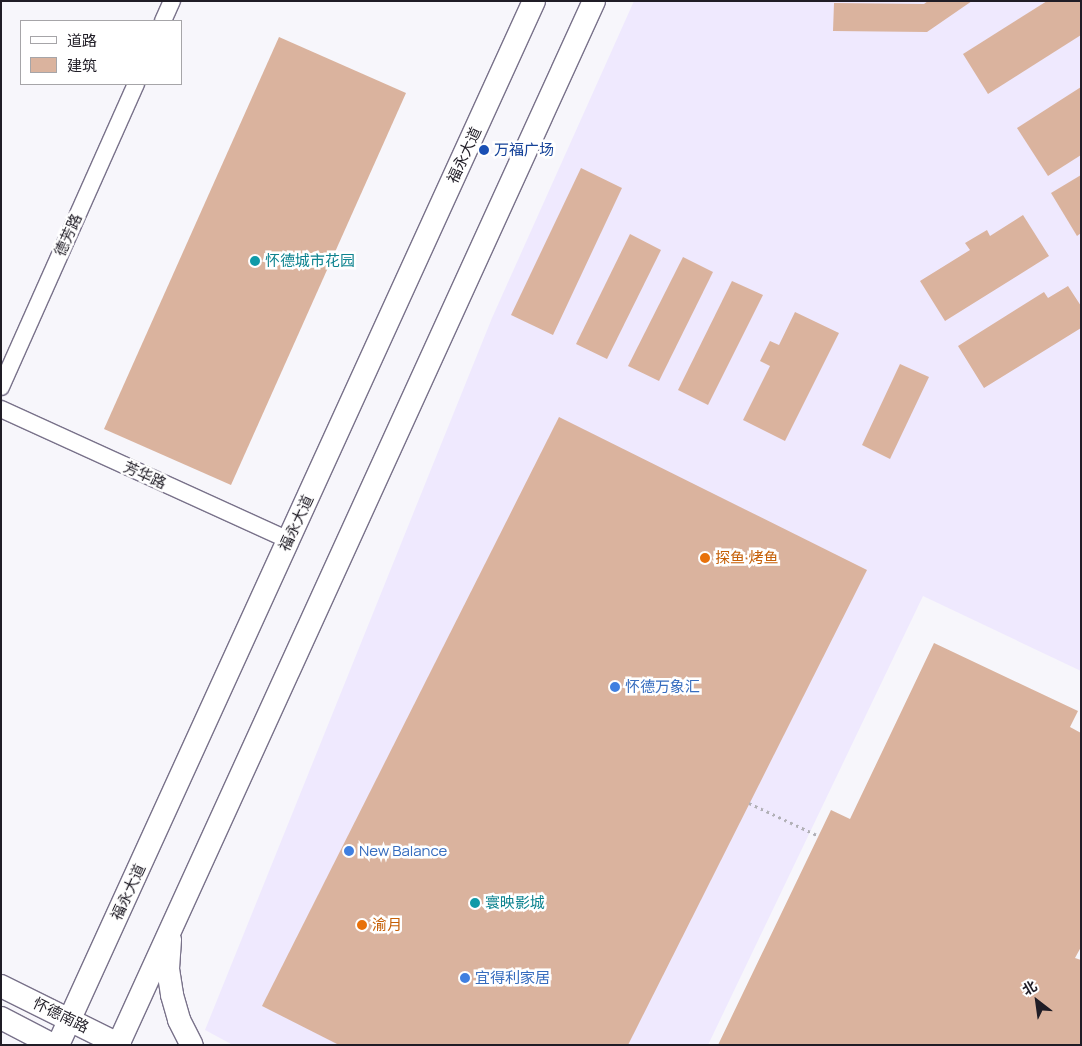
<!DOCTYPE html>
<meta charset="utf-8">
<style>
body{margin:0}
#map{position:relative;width:1082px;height:1046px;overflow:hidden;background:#f7f6fb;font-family:Manrope,"Noto Sans SC",sans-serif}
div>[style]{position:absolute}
.built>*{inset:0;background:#efe9fe}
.building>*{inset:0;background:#dab39e}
.path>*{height:3px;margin-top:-1.5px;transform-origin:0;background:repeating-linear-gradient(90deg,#b1b0b6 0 2.5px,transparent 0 6.5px)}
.roads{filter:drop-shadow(1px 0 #79728a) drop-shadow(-1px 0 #79728a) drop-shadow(0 1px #79728a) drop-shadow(0 -1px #79728a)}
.street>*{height:16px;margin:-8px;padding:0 8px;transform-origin:8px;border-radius:8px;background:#fff}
.secondary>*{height:22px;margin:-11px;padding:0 11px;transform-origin:11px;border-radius:11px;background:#fff}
.dots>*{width:14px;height:14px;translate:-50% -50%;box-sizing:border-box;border:2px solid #fff;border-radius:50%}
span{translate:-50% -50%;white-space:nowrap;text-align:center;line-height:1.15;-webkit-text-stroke:5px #fff;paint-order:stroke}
.transit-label{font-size:15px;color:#164399}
.left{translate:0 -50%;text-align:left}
.street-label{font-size:15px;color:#201d26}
.culture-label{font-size:15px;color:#0d838f}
.food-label{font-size:15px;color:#c56008}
.shop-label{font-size:15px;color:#366cbe}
.frame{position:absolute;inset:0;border:2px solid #201d26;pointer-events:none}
.legend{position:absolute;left:20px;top:20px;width:162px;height:65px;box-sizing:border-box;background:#fff;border:1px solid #a6a5a8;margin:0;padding:6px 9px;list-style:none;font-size:15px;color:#201d26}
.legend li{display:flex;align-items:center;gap:10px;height:25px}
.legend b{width:25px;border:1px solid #a6a5a8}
.north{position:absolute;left:1012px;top:976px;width:50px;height:50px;-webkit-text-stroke:4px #fff;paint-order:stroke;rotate:330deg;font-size:14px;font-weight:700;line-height:20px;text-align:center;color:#201d26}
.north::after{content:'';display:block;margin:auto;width:18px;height:22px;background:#201d26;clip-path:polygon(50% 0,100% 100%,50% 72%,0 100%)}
</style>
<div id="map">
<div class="built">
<i style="clip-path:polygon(634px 1px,1081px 1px,1081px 671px,923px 596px,708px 1045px,233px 1045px,205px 1030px,492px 318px)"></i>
</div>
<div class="building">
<i style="clip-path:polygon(928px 1px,972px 1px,927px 32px,833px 31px,834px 3px,924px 4px)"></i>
<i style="clip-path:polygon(1047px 1px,1081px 1px,1081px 35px,988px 94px,963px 54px)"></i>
<i style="clip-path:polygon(279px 37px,406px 93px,231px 485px,104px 429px)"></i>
<i style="clip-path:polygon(1081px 87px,1081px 155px,1048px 176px,1017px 128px)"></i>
<i style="clip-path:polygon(581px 168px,622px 188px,553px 335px,511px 315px)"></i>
<i style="clip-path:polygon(1081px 175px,1081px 233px,1077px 236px,1051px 193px)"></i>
<i style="clip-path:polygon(1023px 215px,1049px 256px,945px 321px,920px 281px,970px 250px,965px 243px,987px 230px,990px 236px)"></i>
<i style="clip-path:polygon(630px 234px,661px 250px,607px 359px,576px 344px)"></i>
<i style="clip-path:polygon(683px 257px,713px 272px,659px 381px,628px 366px)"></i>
<i style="clip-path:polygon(732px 281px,763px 295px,708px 405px,678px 390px)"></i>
<i style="clip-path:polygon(1068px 286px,1081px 306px,1081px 328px,984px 388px,958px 346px,1044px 292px,1048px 298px)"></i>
<i style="clip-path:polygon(795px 312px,839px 333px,785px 441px,743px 420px,770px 366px,760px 361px,770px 341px,779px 345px)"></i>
<i style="clip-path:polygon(900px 364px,929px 377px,890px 459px,862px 445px)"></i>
<i style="clip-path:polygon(559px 417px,867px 570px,628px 1045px,339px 1045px,262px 1006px)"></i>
<i style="clip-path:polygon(934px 643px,1078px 711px,1070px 727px,1081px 733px,1081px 947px,1075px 958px,1081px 960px,1081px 1045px,718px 1045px,831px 810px,850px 819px)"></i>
</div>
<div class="path">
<i style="left:749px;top:803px;width:77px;rotate:25.2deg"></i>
</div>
<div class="roads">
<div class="street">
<i style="left:163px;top:21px;width:22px;rotate:-66deg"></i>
<i style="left:1px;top:387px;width:332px;rotate:-66deg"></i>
<i style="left:1px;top:409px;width:316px;rotate:24.5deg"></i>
</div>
<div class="secondary">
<i style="left:170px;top:940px;width:29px;rotate:94deg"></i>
<i style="left:168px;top:969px;width:26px;rotate:81deg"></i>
<i style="left:172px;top:995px;width:26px;rotate:74deg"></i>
<i style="left:179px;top:1020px;width:28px;rotate:63deg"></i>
<i style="left:1px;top:986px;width:133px;rotate:26.4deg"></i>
<i style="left:1px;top:1018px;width:59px;rotate:27.4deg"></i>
<i style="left:58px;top:1045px;width:1147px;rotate:-65.49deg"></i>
<i style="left:118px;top:1045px;width:1147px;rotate:-65.49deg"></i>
</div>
</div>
<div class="dots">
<i style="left:484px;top:150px;background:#1a4fb4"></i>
<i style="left:255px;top:261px;background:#0f9aa8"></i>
<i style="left:705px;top:558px;background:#e8710a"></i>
<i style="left:615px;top:687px;background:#3f7fe0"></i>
<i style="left:349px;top:851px;background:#3f7fe0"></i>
<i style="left:475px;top:903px;background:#0f9aa8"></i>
<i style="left:362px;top:925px;background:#e8710a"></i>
<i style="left:465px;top:978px;background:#3f7fe0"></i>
</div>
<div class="transit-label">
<span class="left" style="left:494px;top:150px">万福广场</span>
</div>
<div class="street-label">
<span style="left:464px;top:155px;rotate:-65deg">福永大道</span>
<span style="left:68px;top:235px;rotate:-66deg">德芳路</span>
<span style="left:145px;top:475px;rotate:24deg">芳华路</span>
<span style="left:296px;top:523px;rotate:-65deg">福永大道</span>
<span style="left:128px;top:892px;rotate:-65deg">福永大道</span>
<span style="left:61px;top:1015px;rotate:26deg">怀德南路</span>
</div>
<div class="culture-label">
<span class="left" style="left:265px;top:261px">怀德城市花园</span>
<span class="left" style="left:485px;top:903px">寰映影城</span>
</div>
<div class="food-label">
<span class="left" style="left:715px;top:558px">探鱼·烤鱼</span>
<span class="left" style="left:372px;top:925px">渝月</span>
</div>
<div class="shop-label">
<span class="left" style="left:625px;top:687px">怀德万象汇</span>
<span class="left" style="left:359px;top:851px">New Balance</span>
<span class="left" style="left:475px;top:978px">宜得利家居</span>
</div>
<div class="frame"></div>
<ul class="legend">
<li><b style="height:6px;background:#fff"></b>道路</li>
<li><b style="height:14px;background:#dab39e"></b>建筑</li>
</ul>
<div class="north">北</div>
</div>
